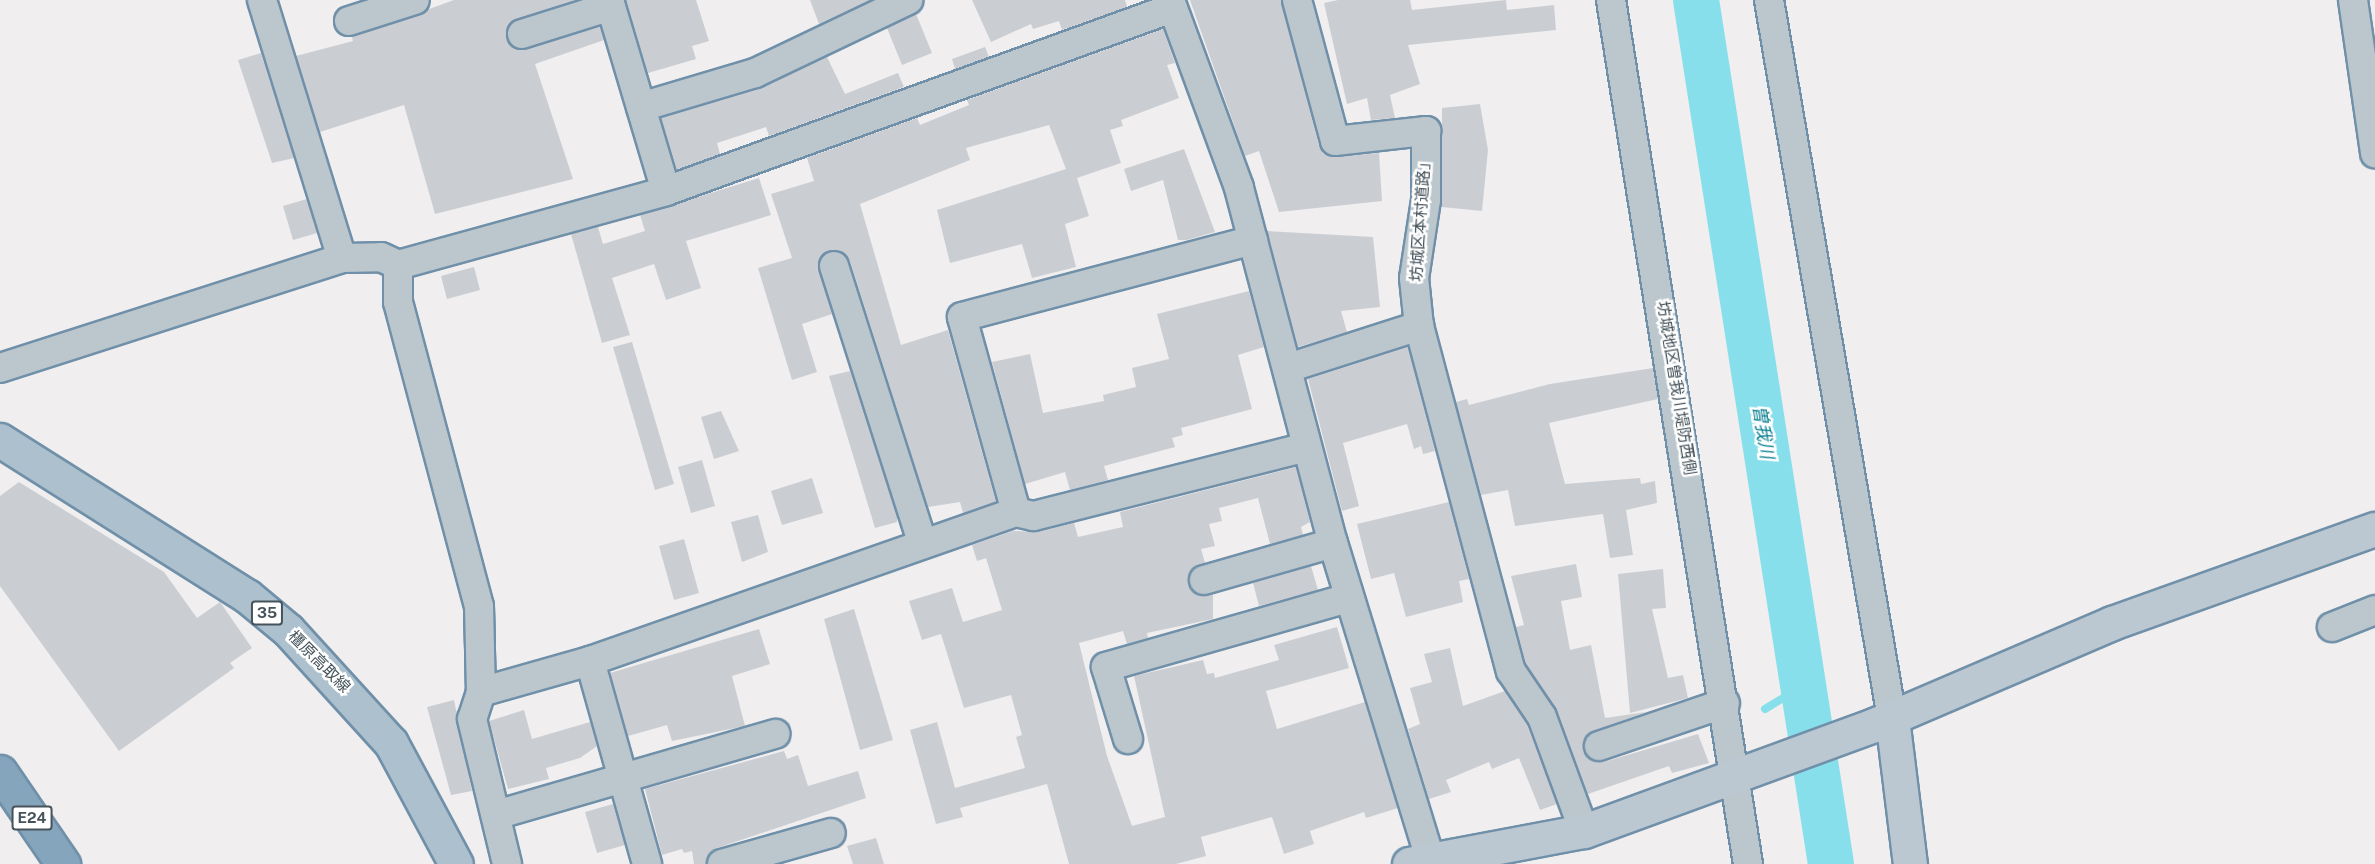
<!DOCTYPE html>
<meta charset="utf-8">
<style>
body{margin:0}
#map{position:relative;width:2375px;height:864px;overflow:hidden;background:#f0eeee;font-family:"Public Sans","Noto Sans JP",sans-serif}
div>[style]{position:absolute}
.stream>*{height:8px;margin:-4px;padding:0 4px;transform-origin:4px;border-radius:4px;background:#88dfec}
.river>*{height:46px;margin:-23px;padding:0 23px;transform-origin:23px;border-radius:23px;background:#88dfec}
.building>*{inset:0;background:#caced3}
.roads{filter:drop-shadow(2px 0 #7090a9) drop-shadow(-2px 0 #7090a9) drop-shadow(0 2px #7090a9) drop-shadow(0 -2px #7090a9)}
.street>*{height:28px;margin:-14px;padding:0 14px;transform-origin:14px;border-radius:14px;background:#bcc7cd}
.secondary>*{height:33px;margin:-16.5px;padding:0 16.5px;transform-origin:16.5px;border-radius:16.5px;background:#bbc8d2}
.primary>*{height:33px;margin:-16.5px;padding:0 16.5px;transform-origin:16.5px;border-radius:16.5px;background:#adc0cd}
.highway>*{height:33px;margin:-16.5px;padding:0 16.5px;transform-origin:16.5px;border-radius:16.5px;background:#85a5bd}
span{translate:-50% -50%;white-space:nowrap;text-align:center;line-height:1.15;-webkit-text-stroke:5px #fff;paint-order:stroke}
.shield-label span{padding:2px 4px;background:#fff;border:2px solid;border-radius:4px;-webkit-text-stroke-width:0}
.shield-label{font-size:15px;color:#46535b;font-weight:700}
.street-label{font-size:16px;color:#46535b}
.water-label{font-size:18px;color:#0c8092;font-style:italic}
</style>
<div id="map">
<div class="stream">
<i style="left:1765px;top:709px;width:42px;rotate:-31.4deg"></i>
</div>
<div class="river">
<i style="left:1696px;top:0;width:874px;rotate:81.12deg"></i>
</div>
<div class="building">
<i style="clip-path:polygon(454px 0,575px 0,510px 22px,507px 39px,519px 50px,600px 27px,604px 40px,535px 64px,573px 179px,435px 214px,404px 105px,320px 132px,296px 56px,353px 41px,352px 37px)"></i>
<i style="clip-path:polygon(626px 0,696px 0,709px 41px,692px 46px,696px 59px,648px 73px)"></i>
<i style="clip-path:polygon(810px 0,870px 0,819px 24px)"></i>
<i style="clip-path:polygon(972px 0,1125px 0,1127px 7px,1062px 30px,1059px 21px,1033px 29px,1031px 24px,991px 42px)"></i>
<i style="clip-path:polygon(1190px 0,1281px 0,1319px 146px,1323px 154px,1336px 157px,1379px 153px,1382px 201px,1279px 212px,1259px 151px,1245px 156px)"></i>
<i style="clip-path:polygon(1338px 0,1410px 0,1412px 10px,1506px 0,1507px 10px,1554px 5px,1556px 30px,1408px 45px,1420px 84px,1390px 95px,1395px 118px,1371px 120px,1367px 98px,1347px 104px,1324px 3px)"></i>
<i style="clip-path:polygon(916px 14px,932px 53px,902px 65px,887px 28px)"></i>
<i style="clip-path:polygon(1163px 29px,1175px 63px,1167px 65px,1179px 98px,1121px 120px,1123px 126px,1110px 130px,1121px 163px,1077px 178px,1089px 216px,1065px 224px,1076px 267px,1032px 278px,1022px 244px,950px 263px,937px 210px,1066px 169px,1049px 125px,966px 148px,970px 160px,860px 204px,901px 345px,948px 330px,996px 502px,963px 513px,960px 502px,928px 507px,850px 261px,838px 250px,828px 251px,818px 263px,832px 314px,802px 324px,817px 372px,792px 380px,758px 268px,792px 258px,771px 194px,814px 181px,807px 158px,917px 118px,920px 125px,969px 105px,967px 100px)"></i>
<i style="clip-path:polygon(985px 47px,989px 57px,955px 69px,952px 59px)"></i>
<i style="clip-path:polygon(261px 53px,294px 158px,272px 163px,238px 60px)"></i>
<i style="clip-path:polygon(827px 57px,845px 94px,898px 73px,904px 87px,769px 136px,766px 127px,717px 143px,720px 154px,677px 170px,661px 118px,760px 89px)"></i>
<i style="clip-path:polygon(1480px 104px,1488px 150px,1482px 211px,1442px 207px,1442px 108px)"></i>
<i style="clip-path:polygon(1184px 149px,1215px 232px,1187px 240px,1178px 240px,1163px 180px,1131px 191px,1124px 169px)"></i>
<i style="clip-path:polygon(759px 178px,771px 215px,686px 241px,701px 288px,666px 300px,654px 264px,612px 278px,630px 335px,602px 343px,571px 234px,598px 227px,603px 244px,645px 231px,640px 215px)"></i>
<i style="clip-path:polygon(307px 199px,317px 233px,293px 240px,283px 206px)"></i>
<i style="clip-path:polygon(1267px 231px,1373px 237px,1380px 307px,1341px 311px,1347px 332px,1298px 347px)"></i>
<i style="clip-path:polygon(474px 267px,480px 290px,447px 299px,441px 276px)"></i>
<i style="clip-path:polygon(1249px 291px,1264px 347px,1238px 355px,1252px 409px,1181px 428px,1183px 435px,1172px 438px,1175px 447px,1104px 466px,1108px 480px,1070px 490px,1065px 472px,1025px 484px,992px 362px,1030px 354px,1043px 413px,1104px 401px,1103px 395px,1136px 387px,1132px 368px,1169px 359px,1157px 314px)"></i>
<i style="clip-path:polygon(632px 342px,674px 484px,655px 490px,613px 347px)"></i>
<i style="clip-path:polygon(1408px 347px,1435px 451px,1423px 454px,1421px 446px,1414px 449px,1407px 424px,1343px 443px,1359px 506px,1342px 511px,1308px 379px)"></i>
<i style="clip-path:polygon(1653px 368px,1658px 399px,1549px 423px,1565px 484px,1640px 478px,1641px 484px,1655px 481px,1657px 503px,1626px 510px,1633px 555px,1610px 558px,1603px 514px,1515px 526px,1508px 490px,1481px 495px,1456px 402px,1467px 399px,1469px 405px,1550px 384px)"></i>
<i style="clip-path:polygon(850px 371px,897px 516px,897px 522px,875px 528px,829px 376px)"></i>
<i style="clip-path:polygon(721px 411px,739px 451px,714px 459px,701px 417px)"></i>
<i style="clip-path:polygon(702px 460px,715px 506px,691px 513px,678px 467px)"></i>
<i style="clip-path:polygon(1296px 467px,1310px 522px,1301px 527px,1303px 535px,1270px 544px,1258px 498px,1219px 508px,1222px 521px,1209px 524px,1215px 546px,1201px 549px,1205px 563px,1192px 569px,1188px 584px,1199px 596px,1213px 595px,1213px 619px,1147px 633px,1148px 638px,1127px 644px,1123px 631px,1079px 643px,1107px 756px,1132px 826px,1165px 817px,1134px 676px,1203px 660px,1207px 674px,1214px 673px,1215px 678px,1279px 660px,1274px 645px,1337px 627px,1349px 668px,1266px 691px,1277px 729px,1365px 702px,1398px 808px,1366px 818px,1364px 812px,1310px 831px,1314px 844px,1284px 854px,1272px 817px,1201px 837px,1206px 856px,1176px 864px,1069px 864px,1047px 784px,960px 808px,963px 817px,936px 824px,910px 730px,937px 722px,955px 788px,1025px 768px,1016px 737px,1022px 735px,1011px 695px,964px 708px,941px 634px,922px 640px,909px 601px,952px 588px,963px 622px,1002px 610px,986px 558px,977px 561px,972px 545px,1013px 531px,1038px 532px,1074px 523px,1078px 537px,1123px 527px,1120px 512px)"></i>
<i style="clip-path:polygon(812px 478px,823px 513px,782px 525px,771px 491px)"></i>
<i style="clip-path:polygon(19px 482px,164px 572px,197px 618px,220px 602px,252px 648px,230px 663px,234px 668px,119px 751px,0 586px,0 496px)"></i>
<i style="clip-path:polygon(1449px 502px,1469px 579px,1459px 581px,1463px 602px,1406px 617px,1394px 573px,1371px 579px,1357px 524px)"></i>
<i style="clip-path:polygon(758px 515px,768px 552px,742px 562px,731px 522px)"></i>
<i style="clip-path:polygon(684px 539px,699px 593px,674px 600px,659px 546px)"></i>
<i style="clip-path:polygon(1576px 564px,1582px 597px,1561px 601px,1570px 650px,1591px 645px,1605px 718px,1646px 712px,1593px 731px,1583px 742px,1584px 752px,1604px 762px,1698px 734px,1709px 763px,1672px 773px,1669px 766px,1588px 794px,1557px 711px,1526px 664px,1516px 627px,1524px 625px,1511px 576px)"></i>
<i style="clip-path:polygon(1311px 566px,1318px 590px,1259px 606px,1253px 583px)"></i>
<i style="clip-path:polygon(1663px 569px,1666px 608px,1652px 609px,1668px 678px,1683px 675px,1688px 698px,1630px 713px,1618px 574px)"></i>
<i style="clip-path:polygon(854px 609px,893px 740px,860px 750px,824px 619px)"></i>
<i style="clip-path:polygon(759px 629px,770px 664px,732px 676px,745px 726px,672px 741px,667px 725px,628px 736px,610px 673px)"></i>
<i style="clip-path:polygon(1450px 648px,1463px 706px,1505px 691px,1527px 725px,1557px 804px,1540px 810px,1519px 758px,1492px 769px,1489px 762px,1446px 780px,1451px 792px,1429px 799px,1408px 729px,1420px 724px,1410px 688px,1432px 682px,1424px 654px)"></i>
<i style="clip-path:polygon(454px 700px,472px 791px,451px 795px,427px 707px)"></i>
<i style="clip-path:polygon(524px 710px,532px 739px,590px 722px,597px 746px,580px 758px,546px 768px,549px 779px,508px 789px,489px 721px)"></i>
<i style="clip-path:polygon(784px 751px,787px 759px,798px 755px,808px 786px,858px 771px,866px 798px,717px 848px,706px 864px,694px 864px,692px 851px,684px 853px,682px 849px,662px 855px,645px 789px)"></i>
<i style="clip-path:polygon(613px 804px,625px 845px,597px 853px,585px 812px)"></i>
<i style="clip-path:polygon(876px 838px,884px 864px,853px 864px,847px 846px)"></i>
</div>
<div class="roads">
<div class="street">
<i style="left:262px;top:0;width:270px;rotate:72.8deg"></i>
<i style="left:609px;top:0;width:199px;rotate:73.4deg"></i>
<i style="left:1170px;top:0;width:200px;rotate:69.8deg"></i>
<i style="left:1239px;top:188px;width:367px;rotate:75.2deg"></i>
<i style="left:1333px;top:543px;width:336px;rotate:72.9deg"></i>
<i style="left:1297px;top:0;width:146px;rotate:74.9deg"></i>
<i style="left:1335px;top:141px;width:92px;rotate:-6.3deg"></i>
<i style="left:1426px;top:131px;width:69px;rotate:90deg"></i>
<i style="left:1426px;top:200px;width:79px;rotate:98.7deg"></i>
<i style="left:1414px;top:278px;width:48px;rotate:84.1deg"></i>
<i style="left:1611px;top:0;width:875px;rotate:80.99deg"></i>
<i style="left:1769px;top:0;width:728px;rotate:80.28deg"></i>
<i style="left:2353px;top:0;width:155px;rotate:81.8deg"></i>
<i style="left:349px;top:21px;width:69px;rotate:-17.7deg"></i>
<i style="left:522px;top:34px;width:93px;rotate:-17.5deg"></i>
<i style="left:641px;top:107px;width:119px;rotate:-16.6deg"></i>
<i style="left:755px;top:73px;width:170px;rotate:-25.5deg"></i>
<i style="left:398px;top:265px;width:37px;rotate:90deg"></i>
<i style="left:398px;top:302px;width:315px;rotate:75.1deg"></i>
<i style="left:479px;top:606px;width:86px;rotate:88.7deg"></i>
<i style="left:481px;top:692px;width:28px;rotate:108deg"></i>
<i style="left:472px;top:719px;width:149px;rotate:76.4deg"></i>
<i style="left:834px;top:266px;width:289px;rotate:72.3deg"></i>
<i style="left:0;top:368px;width:359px;rotate:-17.8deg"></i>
<i style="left:342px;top:258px;width:39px;rotate:-1deg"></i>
<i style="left:381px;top:257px;width:19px;rotate:25deg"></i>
<i style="left:398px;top:265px;width:278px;rotate:-15.4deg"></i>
<i style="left:666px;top:191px;width:538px;rotate:-19.88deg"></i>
<i style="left:1288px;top:368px;width:138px;rotate:-17.8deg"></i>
<i style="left:1419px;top:326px;width:357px;rotate:75.1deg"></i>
<i style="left:1511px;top:671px;width:55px;rotate:56deg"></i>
<i style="left:1542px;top:717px;width:121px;rotate:69.8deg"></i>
<i style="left:1016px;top:512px;width:202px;rotate:-105.5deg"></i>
<i style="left:962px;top:317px;width:301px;rotate:-14.8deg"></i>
<i style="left:1204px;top:580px;width:134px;rotate:-16deg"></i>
<i style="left:2332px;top:627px;width:46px;rotate:-21.6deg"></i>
<i style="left:590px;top:661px;width:211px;rotate:74.3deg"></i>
<i style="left:481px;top:692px;width:113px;rotate:-15.9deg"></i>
<i style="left:590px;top:661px;width:451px;rotate:-19.3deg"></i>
<i style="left:1016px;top:512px;width:18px;rotate:13deg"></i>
<i style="left:1034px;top:516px;width:281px;rotate:-14.2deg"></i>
<i style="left:1128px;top:739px;width:75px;rotate:-107deg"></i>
<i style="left:1106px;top:667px;width:253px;rotate:-15.9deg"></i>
<i style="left:1599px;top:746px;width:133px;rotate:-18.8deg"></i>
<i style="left:496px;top:815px;width:291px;rotate:-16.2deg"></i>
<i style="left:722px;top:864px;width:113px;rotate:-15.9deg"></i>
</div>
<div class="secondary">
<i style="left:1892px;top:718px;width:147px;rotate:83deg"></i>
<i style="left:1409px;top:864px;width:178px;rotate:-10.7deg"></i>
<i style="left:1584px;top:831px;width:309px;rotate:-20.1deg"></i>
<i style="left:1874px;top:725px;width:259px;rotate:-23.2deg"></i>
<i style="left:2112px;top:623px;width:279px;rotate:-19.7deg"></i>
</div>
<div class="primary">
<i style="left:0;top:440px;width:292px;rotate:32.3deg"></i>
<i style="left:247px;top:596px;width:53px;rotate:39.7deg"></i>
<i style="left:288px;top:630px;width:153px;rotate:47.7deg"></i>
<i style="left:391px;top:743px;width:137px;rotate:61.8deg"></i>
</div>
<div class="highway">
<i style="left:0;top:772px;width:112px;rotate:55.6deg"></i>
</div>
</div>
<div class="shield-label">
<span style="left:267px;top:613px">35</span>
<span style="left:32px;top:818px">E24</span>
</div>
<div class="street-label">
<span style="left:1421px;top:218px;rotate:-86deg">坊城区本村道路」</span>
<span style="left:1676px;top:388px;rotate:81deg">坊城地区曽我川堤防西側</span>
<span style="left:319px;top:662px;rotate:45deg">橿原高取線</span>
</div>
<div class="water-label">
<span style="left:1763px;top:432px;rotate:81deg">曽我川</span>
</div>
</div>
